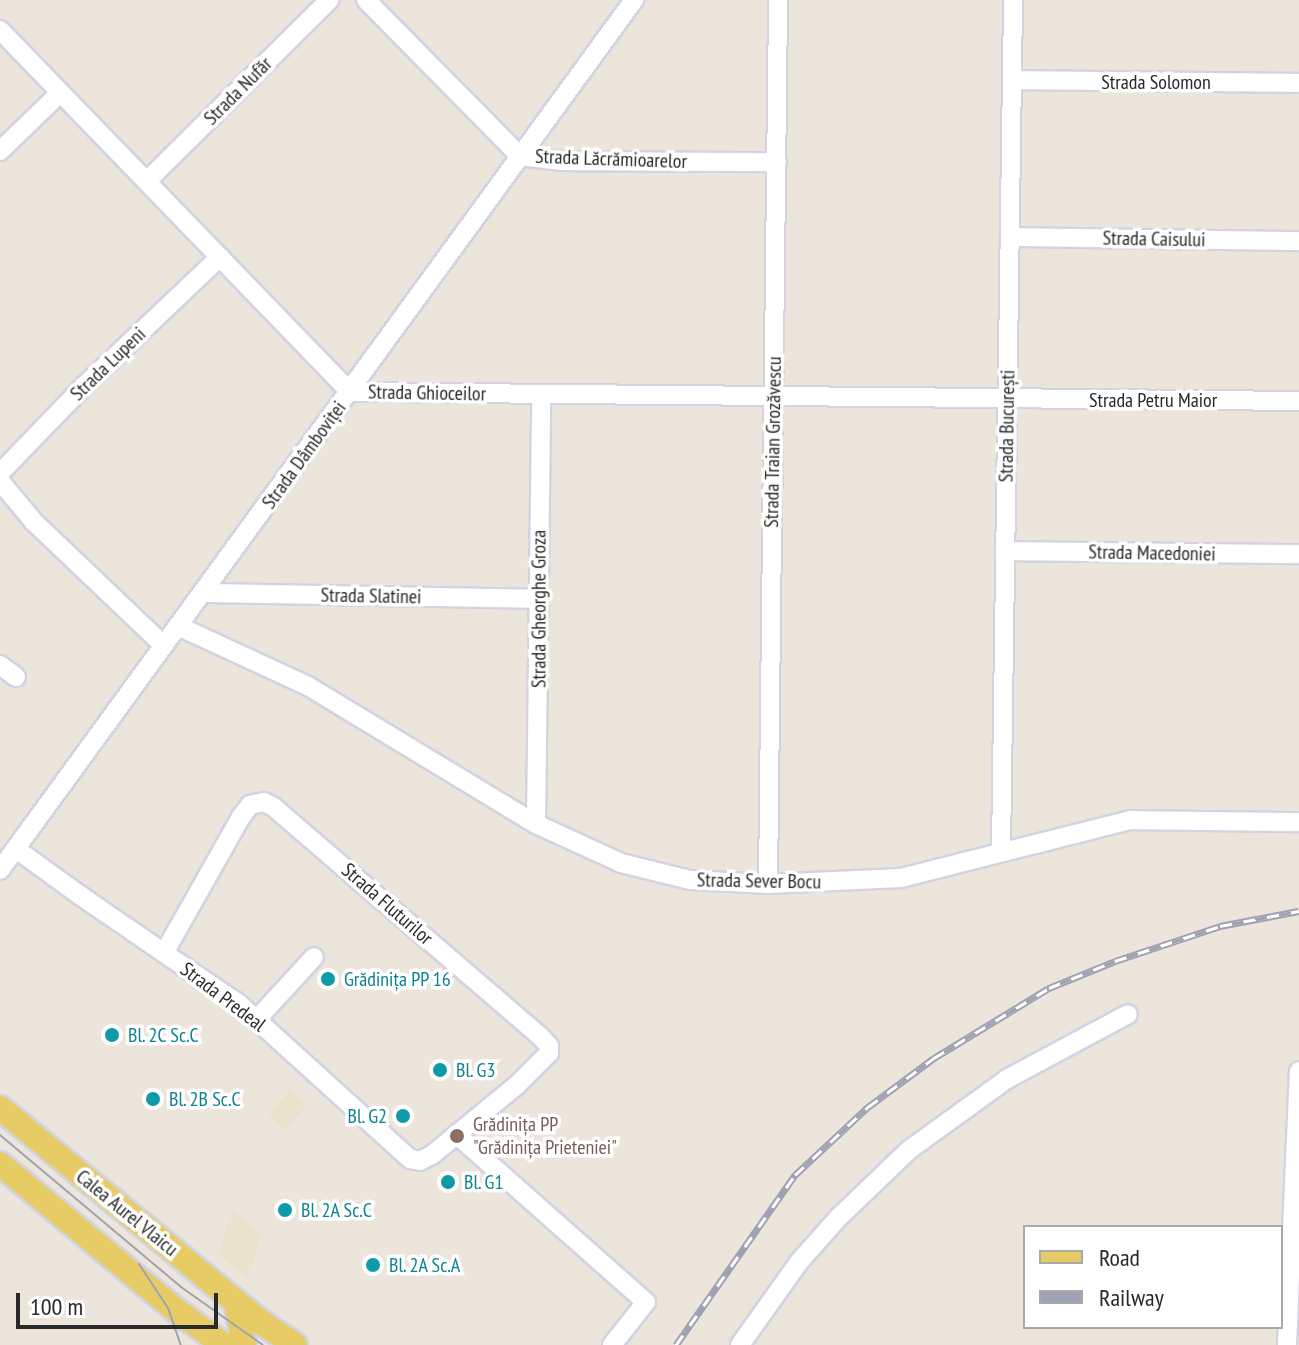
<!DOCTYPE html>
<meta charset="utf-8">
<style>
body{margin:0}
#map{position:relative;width:1299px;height:1345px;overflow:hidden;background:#ebe5dc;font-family:"PT Sans Narrow",sans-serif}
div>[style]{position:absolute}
.education>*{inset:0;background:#ebe2cd}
.roads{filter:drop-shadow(2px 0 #d2d4e1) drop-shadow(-2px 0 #d2d4e1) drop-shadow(0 2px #d2d4e1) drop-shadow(0 -2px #d2d4e1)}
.minor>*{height:18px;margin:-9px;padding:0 9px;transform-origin:9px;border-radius:9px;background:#fff}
.major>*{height:24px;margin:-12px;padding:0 12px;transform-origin:12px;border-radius:12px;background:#e7cc65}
.tram>*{height:2px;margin:-1px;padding:0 1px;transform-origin:1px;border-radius:1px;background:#9fa2b2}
.rail>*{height:7px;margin-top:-3.5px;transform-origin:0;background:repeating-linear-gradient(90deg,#fff 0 12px,#9fa2b2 0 24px);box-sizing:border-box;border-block:2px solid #9fa2b2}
.dots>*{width:22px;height:22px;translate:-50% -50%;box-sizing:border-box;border:4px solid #fff;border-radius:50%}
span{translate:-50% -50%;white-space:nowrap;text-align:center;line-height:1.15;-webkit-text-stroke:7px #fff;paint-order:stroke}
.street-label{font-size:20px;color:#292929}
.culture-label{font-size:20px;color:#0d838f}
.left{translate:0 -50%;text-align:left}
.right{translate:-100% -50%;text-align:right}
.education-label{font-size:20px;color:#785e54}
.legend{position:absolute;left:1023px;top:1225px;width:260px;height:104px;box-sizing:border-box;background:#fff;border:2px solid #a9a9a9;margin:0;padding:10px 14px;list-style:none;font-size:24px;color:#292929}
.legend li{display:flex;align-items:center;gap:16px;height:40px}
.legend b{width:40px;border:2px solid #a9a9a9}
.scale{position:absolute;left:16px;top:1293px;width:202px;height:36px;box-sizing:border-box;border:4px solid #292929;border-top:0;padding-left:10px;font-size:24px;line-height:28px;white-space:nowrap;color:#292929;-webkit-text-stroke:6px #fff;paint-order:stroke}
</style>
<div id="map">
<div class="education">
<i style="clip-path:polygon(290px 1090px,307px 1104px,286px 1130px,269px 1116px)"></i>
<i style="clip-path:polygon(232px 1210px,262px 1234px,248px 1278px,218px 1254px)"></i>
</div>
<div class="roads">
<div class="minor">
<i style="left:366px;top:0;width:219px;rotate:45.4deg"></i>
<i style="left:520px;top:156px;width:42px;rotate:6.8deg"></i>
<i style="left:562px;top:161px;width:215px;rotate:0.3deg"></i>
<i style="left:0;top:30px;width:504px;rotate:45.97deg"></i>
<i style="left:350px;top:392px;width:949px;rotate:0.54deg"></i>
<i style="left:1013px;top:80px;width:286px;rotate:0.6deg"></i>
<i style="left:0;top:151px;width:83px;rotate:-44deg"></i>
<i style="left:147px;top:181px;width:257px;rotate:-44.8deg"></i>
<i style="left:1010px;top:237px;width:289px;rotate:0.8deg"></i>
<i style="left:0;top:473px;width:122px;rotate:-46deg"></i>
<i style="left:85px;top:385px;width:186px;rotate:-43.5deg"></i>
<i style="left:0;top:481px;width:53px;rotate:50.3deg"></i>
<i style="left:34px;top:522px;width:178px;rotate:43.6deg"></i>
<i style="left:1005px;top:551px;width:294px;rotate:0.6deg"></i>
<i style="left:204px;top:593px;width:335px;rotate:1deg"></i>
<i style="left:178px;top:626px;width:143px;rotate:24.8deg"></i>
<i style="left:308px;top:686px;width:267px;rotate:31.2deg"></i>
<i style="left:536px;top:824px;width:94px;rotate:24.6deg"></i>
<i style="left:621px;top:863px;width:71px;rotate:13.8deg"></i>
<i style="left:690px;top:880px;width:78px;rotate:2.9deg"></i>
<i style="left:768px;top:884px;width:133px;rotate:-2.6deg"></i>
<i style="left:901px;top:878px;width:237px;rotate:-14.2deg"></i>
<i style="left:1131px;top:820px;width:168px;rotate:0.7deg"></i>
<i style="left:0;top:665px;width:20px;rotate:37deg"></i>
<i style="left:536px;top:824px;width:430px;rotate:-89.3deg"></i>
<i style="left:16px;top:849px;width:80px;rotate:35.9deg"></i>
<i style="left:81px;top:896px;width:101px;rotate:34.5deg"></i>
<i style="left:164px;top:953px;width:91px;rotate:34.2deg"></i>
<i style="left:239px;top:1004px;width:231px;rotate:42.2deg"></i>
<i style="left:410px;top:1159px;width:10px;rotate:11deg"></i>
<i style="left:420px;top:1161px;width:13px;rotate:-27deg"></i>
<i style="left:432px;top:1155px;width:110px;rotate:-39.5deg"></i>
<i style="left:517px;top:1085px;width:45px;rotate:-45deg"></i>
<i style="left:549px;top:1053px;width:7px;rotate:-90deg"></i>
<i style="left:549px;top:1046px;width:12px;rotate:-132deg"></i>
<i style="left:541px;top:1037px;width:352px;rotate:-139.3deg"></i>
<i style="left:274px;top:807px;width:11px;rotate:-153deg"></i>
<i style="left:264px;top:802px;width:14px;rotate:168deg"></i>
<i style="left:250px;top:805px;width:15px;rotate:127deg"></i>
<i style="left:241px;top:817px;width:156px;rotate:119.5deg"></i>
<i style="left:1001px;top:851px;width:851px;rotate:-89.19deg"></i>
<i style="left:0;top:870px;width:1077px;rotate:-53.92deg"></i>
<i style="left:768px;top:884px;width:884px;rotate:-89.35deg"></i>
<i style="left:257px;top:1019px;width:84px;rotate:-47.4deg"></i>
<i style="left:457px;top:1135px;width:252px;rotate:41.5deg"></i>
<i style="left:646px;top:1302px;width:55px;rotate:128.3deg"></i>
<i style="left:740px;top:1345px;width:102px;rotate:-54.6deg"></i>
<i style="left:799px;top:1262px;width:59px;rotate:-48.4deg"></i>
<i style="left:838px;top:1218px;width:98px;rotate:-43.8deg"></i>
<i style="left:909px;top:1150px;width:121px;rotate:-35.9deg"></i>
<i style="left:1007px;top:1079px;width:137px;rotate:-28.2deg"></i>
<i style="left:1287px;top:1345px;width:274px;rotate:-87.5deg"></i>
</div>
<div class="major">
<i style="left:0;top:1108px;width:335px;rotate:39.4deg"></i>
<i style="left:259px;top:1321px;width:43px;rotate:33.7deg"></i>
<i style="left:0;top:1164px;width:230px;rotate:39.7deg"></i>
<i style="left:177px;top:1311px;width:58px;rotate:35.9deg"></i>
<i style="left:236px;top:1302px;width:44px;rotate:79.5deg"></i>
</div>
</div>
<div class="tram">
<i style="left:0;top:1135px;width:236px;rotate:40deg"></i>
<i style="left:181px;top:1287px;width:100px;rotate:35.3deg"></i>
<i style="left:139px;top:1264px;width:53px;rotate:56.6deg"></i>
<i style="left:168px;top:1308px;width:39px;rotate:71deg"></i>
</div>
<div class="rail">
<i style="left:676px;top:1345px;width:208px;rotate:-55deg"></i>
<i style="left:795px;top:1175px;width:100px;rotate:-43deg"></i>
<i style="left:868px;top:1107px;width:82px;rotate:-36.6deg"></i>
<i style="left:934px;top:1058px;width:135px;rotate:-31.3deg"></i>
<i style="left:1049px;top:988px;width:71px;rotate:-22.2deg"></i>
<i style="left:1115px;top:961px;width:111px;rotate:-18.4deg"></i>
<i style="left:1220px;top:926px;width:80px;rotate:-10.8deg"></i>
</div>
<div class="dots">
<i style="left:328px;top:979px;background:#0f9aa8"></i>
<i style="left:112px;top:1035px;background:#0f9aa8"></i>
<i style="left:440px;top:1070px;background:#0f9aa8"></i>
<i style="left:153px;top:1099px;background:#0f9aa8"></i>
<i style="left:403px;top:1116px;background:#0f9aa8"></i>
<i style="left:457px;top:1136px;background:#8d6e63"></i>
<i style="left:448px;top:1182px;background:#0f9aa8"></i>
<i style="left:285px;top:1210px;background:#0f9aa8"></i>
<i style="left:373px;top:1265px;background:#0f9aa8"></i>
</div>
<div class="street-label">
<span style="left:1156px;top:82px">Strada Solomon</span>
<span style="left:238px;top:91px;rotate:-45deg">Strada Nufăr</span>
<span style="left:611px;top:159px;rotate:2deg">Strada Lăcrămioarelor</span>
<span style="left:1154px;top:239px;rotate:1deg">Strada Caisului</span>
<span style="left:108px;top:364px;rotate:-44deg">Strada Lupeni</span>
<span style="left:427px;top:393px;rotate:1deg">Strada Ghioceilor</span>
<span style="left:1153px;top:400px">Strada Petru Maior</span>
<span style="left:1007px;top:426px;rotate:-89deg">Strada București</span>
<span style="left:773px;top:442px;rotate:-89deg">Strada Traian Grozăvescu</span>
<span style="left:304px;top:455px;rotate:-54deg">Strada Dâmboviței</span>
<span style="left:1152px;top:553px;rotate:1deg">Strada Macedoniei</span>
<span style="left:371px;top:596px;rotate:1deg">Strada Slatinei</span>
<span style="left:539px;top:609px;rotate:-90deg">Strada Gheorghe Groza</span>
<span style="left:759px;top:881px;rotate:1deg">Strada Sever Bocu</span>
<span style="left:387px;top:904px;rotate:41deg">Strada Fluturilor</span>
<span style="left:223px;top:997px;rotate:37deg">Strada Predeal</span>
<span style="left:127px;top:1213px;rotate:39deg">Calea Aurel Vlaicu</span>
</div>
<div class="culture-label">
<span class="left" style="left:344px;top:979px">Grădinița PP 16</span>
<span class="left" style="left:128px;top:1035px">Bl. 2C Sc.C</span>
<span class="left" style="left:456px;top:1070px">Bl. G3</span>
<span class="left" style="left:169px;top:1099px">Bl. 2B Sc.C</span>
<span class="right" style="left:387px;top:1116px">Bl. G2</span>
<span class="left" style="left:464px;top:1182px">Bl. G1</span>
<span class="left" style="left:301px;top:1210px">Bl. 2A Sc.C</span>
<span class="left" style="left:389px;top:1265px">Bl. 2A Sc.A</span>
</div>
<div class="education-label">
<span class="left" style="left:473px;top:1136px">Grădinița PP<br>"Grădinița Prieteniei"</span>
</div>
<ul class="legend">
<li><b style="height:10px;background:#e7cc65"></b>Road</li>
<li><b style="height:10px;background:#9fa2b2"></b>Railway</li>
</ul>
<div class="scale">100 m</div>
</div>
